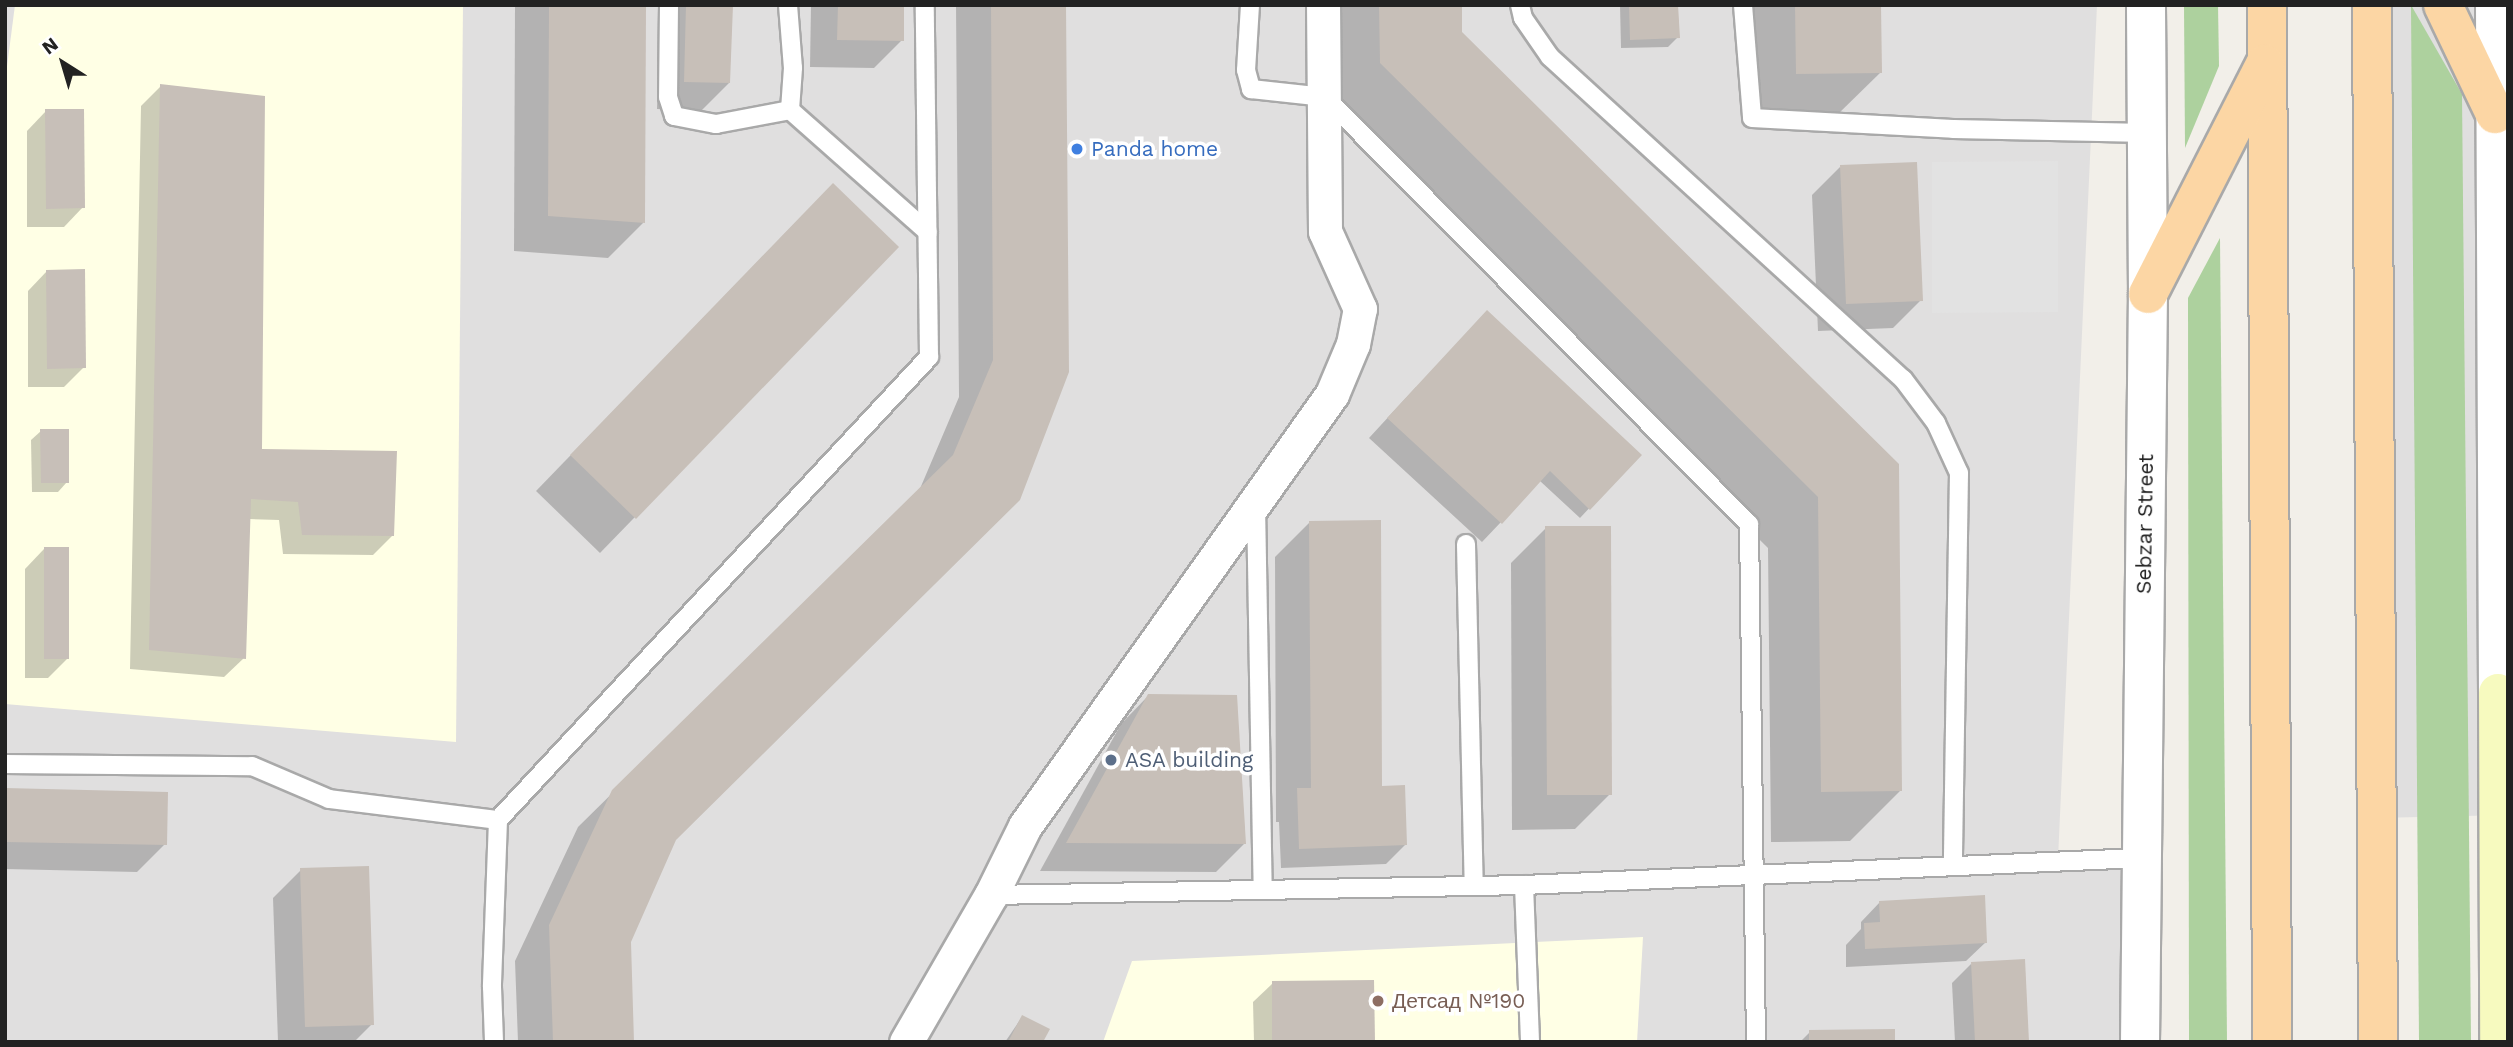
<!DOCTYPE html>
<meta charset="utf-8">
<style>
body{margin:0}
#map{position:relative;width:2513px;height:1047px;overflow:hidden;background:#f2efe9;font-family:"Work Sans",sans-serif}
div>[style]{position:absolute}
.residential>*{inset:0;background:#e0dfdf}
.education>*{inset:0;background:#ffffe5}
.forest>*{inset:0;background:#add19e}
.parking>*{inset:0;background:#e2e2e2}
.shadow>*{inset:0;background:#0003}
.building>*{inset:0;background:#c7bfb8}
.roads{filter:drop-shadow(2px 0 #a9a9a9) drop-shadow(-2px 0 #a9a9a9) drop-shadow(0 2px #a9a9a9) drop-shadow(0 -2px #a9a9a9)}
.service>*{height:18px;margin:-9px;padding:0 9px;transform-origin:9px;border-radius:9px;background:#fff}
.minor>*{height:33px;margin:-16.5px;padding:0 16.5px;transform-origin:16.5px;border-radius:16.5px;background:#fff}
.tertiary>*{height:38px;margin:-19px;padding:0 19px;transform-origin:19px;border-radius:19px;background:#fff}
.secondary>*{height:38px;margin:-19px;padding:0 19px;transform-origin:19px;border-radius:19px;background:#f7fabf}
.primary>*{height:38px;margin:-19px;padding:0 19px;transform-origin:19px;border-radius:19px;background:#fcd6a4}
.dots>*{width:19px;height:19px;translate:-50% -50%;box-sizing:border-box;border:4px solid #fff;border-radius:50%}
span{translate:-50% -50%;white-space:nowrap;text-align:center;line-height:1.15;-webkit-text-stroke:7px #fff;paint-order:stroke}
.shop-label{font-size:21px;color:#366cbe}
.left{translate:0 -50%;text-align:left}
.street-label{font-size:21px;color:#222}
.service-label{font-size:21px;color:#4e5e75}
.education-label{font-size:21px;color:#785e54}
.frame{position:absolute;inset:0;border:7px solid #222;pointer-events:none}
.north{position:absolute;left:28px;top:28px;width:70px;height:70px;-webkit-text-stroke:5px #fff;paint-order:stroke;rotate:323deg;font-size:19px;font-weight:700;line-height:28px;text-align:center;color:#222}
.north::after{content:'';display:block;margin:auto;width:24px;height:32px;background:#222;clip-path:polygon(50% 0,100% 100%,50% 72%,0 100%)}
</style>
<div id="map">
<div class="residential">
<i style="clip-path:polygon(5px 5px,2097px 5px,2058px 859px,2141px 858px,2140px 1042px,5px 1042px)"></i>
<i style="clip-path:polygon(2372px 5px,2508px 5px,2508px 815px,2376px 818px)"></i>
</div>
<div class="education">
<i style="clip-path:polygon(15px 5px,463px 5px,456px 742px,5px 704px,5px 82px)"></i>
<i style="clip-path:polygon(1643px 937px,1637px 1042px,1103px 1042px,1132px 961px)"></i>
</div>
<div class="forest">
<i style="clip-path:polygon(2184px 5px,2218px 5px,2219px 66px,2185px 148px)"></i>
<i style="clip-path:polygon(2411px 5px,2462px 94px,2471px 1042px,2419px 1042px)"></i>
<i style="clip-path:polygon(2220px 238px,2227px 1042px,2189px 1042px,2188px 298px)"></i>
</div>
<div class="parking">
<i style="clip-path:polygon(2058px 161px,2058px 312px,1932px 313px,1932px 162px)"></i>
</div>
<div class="shadow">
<i style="clip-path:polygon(515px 5px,644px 5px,643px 223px,608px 258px,514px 251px)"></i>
<i style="clip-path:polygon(660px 5px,731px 5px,729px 83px,701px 111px,657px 109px)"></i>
<i style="clip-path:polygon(811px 5px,902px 5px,902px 40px,874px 68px,810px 67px)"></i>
<i style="clip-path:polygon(956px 5px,1065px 5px,1068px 372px,674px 840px,629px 941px,633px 1042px,518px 1042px,515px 961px,578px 827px,919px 491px,959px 397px)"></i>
<i style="clip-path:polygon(1329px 5px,1460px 5px,1461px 33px,1897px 465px,1901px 790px,1850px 841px,1771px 842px,1768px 548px,1330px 114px)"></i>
<i style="clip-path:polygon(1620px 5px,1677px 5px,1678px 37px,1668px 47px,1621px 48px)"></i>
<i style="clip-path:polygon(1750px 5px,1879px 5px,1881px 72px,1836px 116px,1753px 118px)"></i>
<i style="clip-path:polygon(161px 86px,260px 450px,393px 535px,373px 555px,283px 554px,279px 520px,249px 519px,244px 658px,224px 677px,130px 669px,141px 106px)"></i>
<i style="clip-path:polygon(46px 111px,83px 207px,64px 227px,27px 227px,27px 131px)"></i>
<i style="clip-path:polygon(1840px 167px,1921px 300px,1893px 328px,1818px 331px,1812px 195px)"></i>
<i style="clip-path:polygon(798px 220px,897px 247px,600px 553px,536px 491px)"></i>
<i style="clip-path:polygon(47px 271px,84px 367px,64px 387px,28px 387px,28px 291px)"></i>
<i style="clip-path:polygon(1416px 387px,1639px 455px,1580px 518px,1540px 481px,1482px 542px,1369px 438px)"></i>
<i style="clip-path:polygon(41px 431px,67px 482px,58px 492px,32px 492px,31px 440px)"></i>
<i style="clip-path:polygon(1310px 522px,1380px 788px,1405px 845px,1386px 864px,1281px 868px,1279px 822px,1276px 822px,1275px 557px)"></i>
<i style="clip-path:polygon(1546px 528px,1610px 794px,1575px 829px,1512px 830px,1511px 563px)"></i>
<i style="clip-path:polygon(44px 549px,68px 658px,48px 678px,25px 678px,25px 569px)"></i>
<i style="clip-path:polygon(1149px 695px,1244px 844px,1216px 872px,1040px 871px,1121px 724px)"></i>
<i style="clip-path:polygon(5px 790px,165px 844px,137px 872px,5px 869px)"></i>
<i style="clip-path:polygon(301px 870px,372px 1024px,354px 1042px,278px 1042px,273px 898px)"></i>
<i style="clip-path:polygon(1880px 902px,1986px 942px,1966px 961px,1846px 967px,1846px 945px,1861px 929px,1861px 922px)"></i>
<i style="clip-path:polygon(1971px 964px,2028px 1042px,1955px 1042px,1952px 983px)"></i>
<i style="clip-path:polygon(1273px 983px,1373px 1042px,1254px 1042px,1253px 1002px)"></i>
<i style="clip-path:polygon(1022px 1017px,1041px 1042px,1005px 1042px)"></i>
<i style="clip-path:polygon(1810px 1032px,1893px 1042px,1800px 1042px)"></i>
</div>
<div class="building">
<i style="clip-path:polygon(549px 5px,646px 5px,645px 223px,548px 216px)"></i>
<i style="clip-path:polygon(686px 5px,733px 5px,730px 83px,684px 82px)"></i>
<i style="clip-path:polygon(838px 5px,904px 5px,904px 41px,837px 40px)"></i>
<i style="clip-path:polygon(991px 5px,1066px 5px,1069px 372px,1020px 500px,676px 840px,631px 942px,634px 1042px,553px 1042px,549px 925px,612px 790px,953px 455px,993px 360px)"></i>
<i style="clip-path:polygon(1379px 5px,1462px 5px,1462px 32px,1899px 464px,1902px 791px,1821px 792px,1818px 497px,1380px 63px)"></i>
<i style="clip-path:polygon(1629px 5px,1678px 5px,1680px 38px,1630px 40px)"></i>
<i style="clip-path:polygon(1795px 5px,1881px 5px,1882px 73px,1796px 74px)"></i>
<i style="clip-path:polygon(160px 84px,265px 96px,262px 449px,397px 451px,394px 536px,302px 535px,298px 502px,251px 499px,246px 659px,149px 650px)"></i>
<i style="clip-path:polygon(45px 109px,84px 109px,85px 208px,46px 209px)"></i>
<i style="clip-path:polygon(1917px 162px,1923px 301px,1846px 304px,1840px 165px)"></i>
<i style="clip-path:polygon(833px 183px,899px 247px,636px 519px,570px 455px)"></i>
<i style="clip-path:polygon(85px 269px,86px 368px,47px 369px,46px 270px)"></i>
<i style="clip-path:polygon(1487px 310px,1642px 455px,1590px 510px,1550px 471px,1502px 524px,1387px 418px)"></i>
<i style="clip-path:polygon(40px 429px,69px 429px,69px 483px,41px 483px)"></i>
<i style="clip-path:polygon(1381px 520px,1382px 786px,1405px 785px,1407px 845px,1299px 849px,1297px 788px,1311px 788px,1309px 521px)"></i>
<i style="clip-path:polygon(1545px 526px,1611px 526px,1612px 795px,1547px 795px)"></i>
<i style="clip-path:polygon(44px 547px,69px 547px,69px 659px,44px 659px)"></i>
<i style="clip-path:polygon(1148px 694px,1237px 695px,1246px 844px,1066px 843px)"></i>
<i style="clip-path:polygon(5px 788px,168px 792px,167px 845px,5px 842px)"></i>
<i style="clip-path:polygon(369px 866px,374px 1025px,305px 1027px,300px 868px)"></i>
<i style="clip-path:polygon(1985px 895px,1987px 943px,1865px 949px,1864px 923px,1880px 922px,1879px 901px)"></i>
<i style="clip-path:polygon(2025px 959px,2029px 1042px,1975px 1042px,1971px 962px)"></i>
<i style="clip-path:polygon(1374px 980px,1375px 1042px,1272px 1042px,1272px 981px)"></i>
<i style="clip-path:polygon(1022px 1015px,1050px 1029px,1043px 1042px,1008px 1042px)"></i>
<i style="clip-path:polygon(1895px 1029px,1895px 1042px,1809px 1042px,1809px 1030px)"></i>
</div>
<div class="roads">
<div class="service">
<i style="left:669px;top:5px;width:92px;rotate:90.6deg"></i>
<i style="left:668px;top:97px;width:20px;rotate:72deg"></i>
<i style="left:674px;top:116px;width:43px;rotate:10.8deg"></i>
<i style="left:716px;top:124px;width:75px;rotate:-10.7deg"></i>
<i style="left:788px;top:5px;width:63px;rotate:85.5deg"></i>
<i style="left:793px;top:68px;width:42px;rotate:94.1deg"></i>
<i style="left:790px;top:110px;width:184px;rotate:41.5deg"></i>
<i style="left:1250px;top:5px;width:65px;rotate:93.5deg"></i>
<i style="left:1246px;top:70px;width:20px;rotate:75deg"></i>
<i style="left:1251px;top:89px;width:74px;rotate:6.2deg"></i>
<i style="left:1325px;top:97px;width:602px;rotate:45.2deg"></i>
<i style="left:1749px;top:524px;width:518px;rotate:89.23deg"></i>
<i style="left:1520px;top:5px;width:13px;rotate:77deg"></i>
<i style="left:1523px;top:18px;width:47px;rotate:55.3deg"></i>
<i style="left:1550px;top:57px;width:478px;rotate:42.4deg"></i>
<i style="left:1903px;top:379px;width:55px;rotate:53.1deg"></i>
<i style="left:1936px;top:423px;width:55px;rotate:65.3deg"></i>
<i style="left:1959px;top:473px;width:393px;rotate:90.9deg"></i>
<i style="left:1743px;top:5px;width:113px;rotate:85.4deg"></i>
<i style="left:1752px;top:118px;width:201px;rotate:3.1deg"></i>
<i style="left:1953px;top:129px;width:195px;rotate:1.2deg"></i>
<i style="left:1256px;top:505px;width:385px;rotate:89deg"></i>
<i style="left:1466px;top:544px;width:341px;rotate:88.7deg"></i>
<i style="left:5px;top:764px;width:247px;rotate:0.5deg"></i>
<i style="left:252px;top:766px;width:84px;rotate:23.2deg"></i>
<i style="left:329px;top:799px;width:170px;rotate:7.1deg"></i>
<i style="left:498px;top:820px;width:167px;rotate:92.1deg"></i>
<i style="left:492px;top:987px;width:55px;rotate:87.9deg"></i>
<i style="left:498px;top:820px;width:633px;rotate:-47.05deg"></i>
<i style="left:929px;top:357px;width:352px;rotate:-90.7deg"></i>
<i style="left:1524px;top:885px;width:157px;rotate:87.8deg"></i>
<i style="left:991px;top:895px;width:533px;rotate:-1.07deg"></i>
<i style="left:1524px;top:885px;width:618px;rotate:-2.51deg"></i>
</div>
<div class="minor">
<i style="left:906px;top:1042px;width:170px;rotate:-60deg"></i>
<i style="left:991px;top:895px;width:77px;rotate:-63.8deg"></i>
<i style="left:1025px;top:826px;width:530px;rotate:-54.6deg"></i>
<i style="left:1332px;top:394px;width:54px;rotate:-67.2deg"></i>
<i style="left:1353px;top:344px;width:36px;rotate:-79deg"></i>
<i style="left:1360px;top:309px;width:85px;rotate:-114.2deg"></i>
<i style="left:1325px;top:231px;width:226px;rotate:-90.5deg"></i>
</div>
<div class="tertiary">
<i style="left:2495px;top:5px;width:688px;rotate:89.75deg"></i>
<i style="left:2140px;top:1042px;width:748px;rotate:-89.39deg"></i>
<i style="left:2148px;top:294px;width:289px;rotate:-90.4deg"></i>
</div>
<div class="secondary">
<i style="left:2498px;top:693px;width:349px;rotate:89.8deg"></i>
</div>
<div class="primary">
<i style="left:2267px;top:5px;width:1037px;rotate:89.72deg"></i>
<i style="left:2372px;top:5px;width:1037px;rotate:89.67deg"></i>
<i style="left:2443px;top:5px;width:121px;rotate:64.5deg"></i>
<i style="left:2148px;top:294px;width:258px;rotate:-63deg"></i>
</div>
</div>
<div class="dots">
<i style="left:1077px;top:149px;background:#3f7fe0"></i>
<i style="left:1111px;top:760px;background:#5c6f8a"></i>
<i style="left:1378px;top:1001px;background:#8d6e63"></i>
</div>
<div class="shop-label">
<span class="left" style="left:1091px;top:149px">Panda home</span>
</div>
<div class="street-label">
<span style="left:2145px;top:524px;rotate:-89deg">Sebzar Street</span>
</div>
<div class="service-label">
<span class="left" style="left:1125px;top:760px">ASA building</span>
</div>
<div class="education-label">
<span class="left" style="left:1392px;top:1001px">Детсад №190</span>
</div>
<div class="frame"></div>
<div class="north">N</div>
</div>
